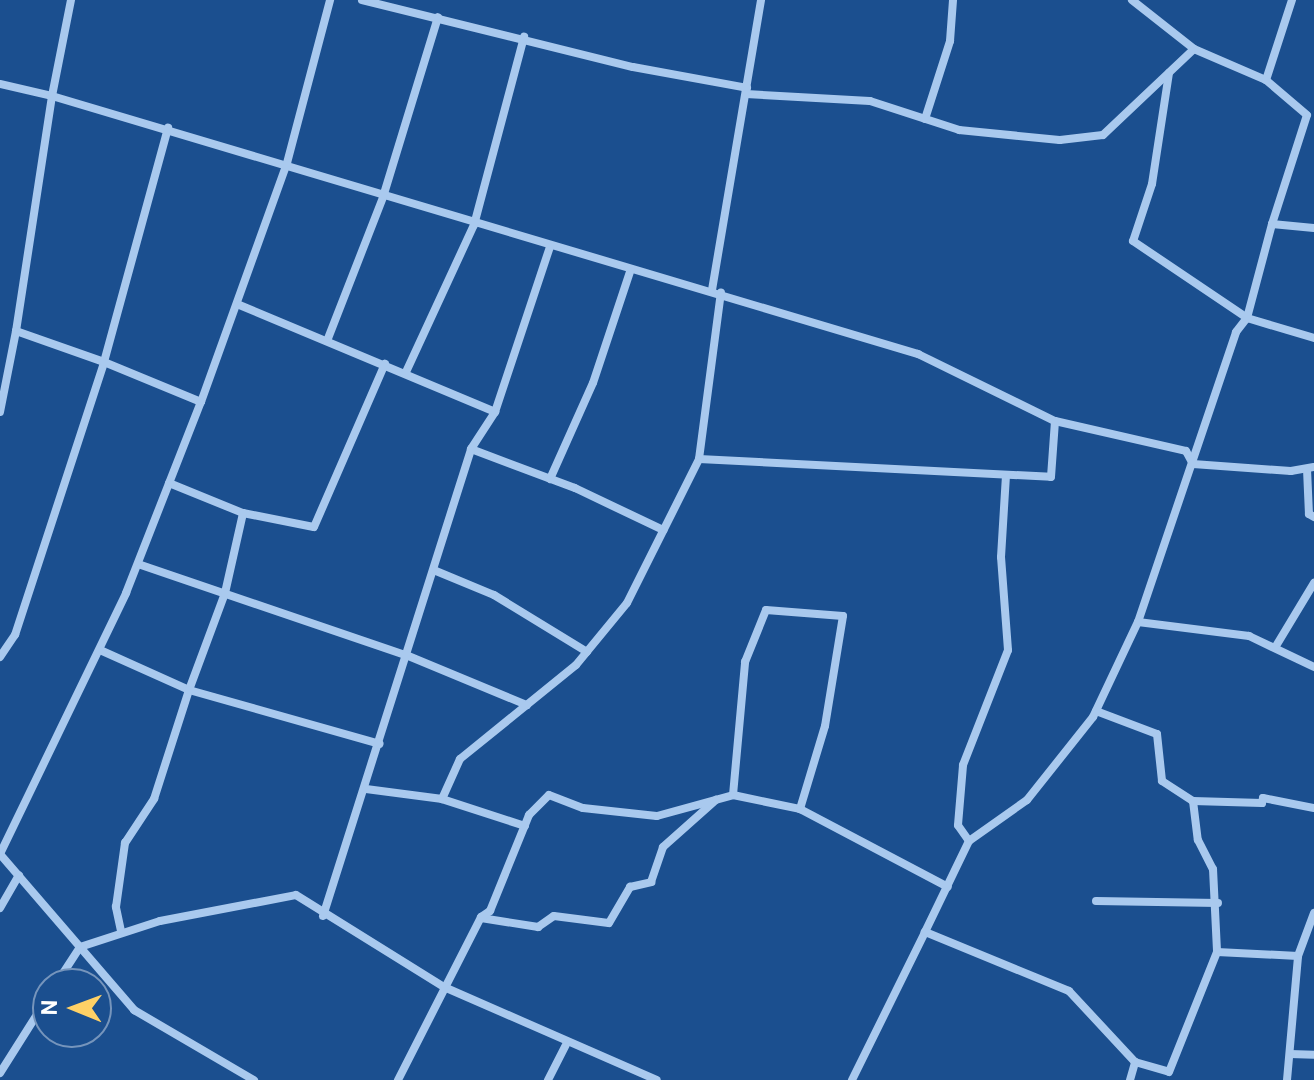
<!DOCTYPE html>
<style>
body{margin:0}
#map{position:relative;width:1314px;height:1080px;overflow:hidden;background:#1b4f8f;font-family:Roboto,sans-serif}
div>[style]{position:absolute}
.street>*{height:8px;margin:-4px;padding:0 4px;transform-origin:4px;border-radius:4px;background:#a9c9ee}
span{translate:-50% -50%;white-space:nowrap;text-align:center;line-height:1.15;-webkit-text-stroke:6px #1b4f8f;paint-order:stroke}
.north{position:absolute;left:32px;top:968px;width:80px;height:80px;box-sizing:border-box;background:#1b4f8f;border:2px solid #7695bc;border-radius:50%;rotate:271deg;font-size:22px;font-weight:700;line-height:32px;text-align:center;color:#fff}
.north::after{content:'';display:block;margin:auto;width:28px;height:36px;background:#ffd166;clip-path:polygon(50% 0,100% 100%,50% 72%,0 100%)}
</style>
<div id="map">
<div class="street">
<i style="left:71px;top:0;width:98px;rotate:101.2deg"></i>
<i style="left:52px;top:96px;width:904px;rotate:16.59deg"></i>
<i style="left:918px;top:354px;width:153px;rotate:26.1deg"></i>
<i style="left:1055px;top:421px;width:134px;rotate:12.9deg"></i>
<i style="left:1186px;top:451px;width:15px;rotate:62deg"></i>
<i style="left:1193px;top:464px;width:98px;rotate:4.1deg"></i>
<i style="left:1291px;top:471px;width:23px;rotate:-10deg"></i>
<i style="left:362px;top:0;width:279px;rotate:13.9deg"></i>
<i style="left:633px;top:67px;width:116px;rotate:10.4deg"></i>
<i style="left:1132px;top:0;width:79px;rotate:38.3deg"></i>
<i style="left:1194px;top:49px;width:78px;rotate:23.3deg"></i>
<i style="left:1169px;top:73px;width:112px;rotate:98.7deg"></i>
<i style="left:1152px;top:184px;width:60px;rotate:108.4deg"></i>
<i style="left:1133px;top:241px;width:138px;rotate:34deg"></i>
<i style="left:1247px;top:318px;width:70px;rotate:16.6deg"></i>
<i style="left:0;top:84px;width:53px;rotate:13deg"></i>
<i style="left:52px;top:96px;width:238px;rotate:98.7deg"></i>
<i style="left:746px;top:94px;width:124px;rotate:3.2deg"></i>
<i style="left:870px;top:101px;width:94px;rotate:18deg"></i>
<i style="left:959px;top:130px;width:101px;rotate:5.7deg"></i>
<i style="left:1060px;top:140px;width:43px;rotate:-6.6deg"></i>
<i style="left:1103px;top:135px;width:125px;rotate:-43.4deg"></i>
<i style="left:925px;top:119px;width:82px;rotate:-72.2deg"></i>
<i style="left:950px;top:41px;width:41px;rotate:-85.8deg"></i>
<i style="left:1272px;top:224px;width:114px;rotate:-72.2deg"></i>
<i style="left:1307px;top:115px;width:54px;rotate:-139.5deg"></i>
<i style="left:1266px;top:80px;width:84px;rotate:-72deg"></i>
<i style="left:712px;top:290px;width:294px;rotate:-80.4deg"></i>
<i style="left:237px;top:304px;width:280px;rotate:22.7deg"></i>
<i style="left:327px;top:341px;width:155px;rotate:-68.7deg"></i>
<i style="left:383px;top:197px;width:188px;rotate:-73deg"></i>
<i style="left:406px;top:372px;width:162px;rotate:-65.2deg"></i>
<i style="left:474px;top:225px;width:195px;rotate:-75.1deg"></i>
<i style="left:0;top:412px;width:83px;rotate:-78.8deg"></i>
<i style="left:16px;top:331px;width:93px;rotate:19.4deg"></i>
<i style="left:104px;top:362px;width:243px;rotate:-74.7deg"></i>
<i style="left:471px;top:449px;width:111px;rotate:20.6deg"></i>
<i style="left:575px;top:488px;width:98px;rotate:25.5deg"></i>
<i style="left:699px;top:459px;width:352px;rotate:2.9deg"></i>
<i style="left:1051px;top:477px;width:56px;rotate:-85.9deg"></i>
<i style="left:1307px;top:469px;width:45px;rotate:87.5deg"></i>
<i style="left:1309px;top:514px;width:6px;rotate:31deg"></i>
<i style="left:550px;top:479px;width:105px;rotate:-65.9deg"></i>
<i style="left:593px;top:383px;width:120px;rotate:-71.6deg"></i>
<i style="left:169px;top:483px;width:80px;rotate:22.1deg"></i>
<i style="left:243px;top:513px;width:72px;rotate:11.2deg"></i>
<i style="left:314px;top:527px;width:178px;rotate:-66.5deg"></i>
<i style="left:138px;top:564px;width:283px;rotate:18.8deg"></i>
<i style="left:406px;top:655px;width:131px;rotate:22.5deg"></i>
<i style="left:436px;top:571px;width:63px;rotate:22.5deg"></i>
<i style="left:494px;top:595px;width:109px;rotate:31.5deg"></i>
<i style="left:1138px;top:622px;width:112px;rotate:7.2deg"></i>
<i style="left:1249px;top:636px;width:72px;rotate:25.5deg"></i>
<i style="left:1276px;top:646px;width:74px;rotate:-58.9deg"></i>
<i style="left:100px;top:650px;width:98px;rotate:24.2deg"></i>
<i style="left:189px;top:690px;width:103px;rotate:-69.6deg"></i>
<i style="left:225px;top:593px;width:82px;rotate:-77.3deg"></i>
<i style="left:0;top:657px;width:27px;rotate:-56deg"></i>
<i style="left:15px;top:635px;width:287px;rotate:-71.9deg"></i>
<i style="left:104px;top:362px;width:105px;rotate:22.4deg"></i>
<i style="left:1096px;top:711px;width:65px;rotate:20.7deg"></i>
<i style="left:1157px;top:734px;width:47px;rotate:83.9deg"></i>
<i style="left:1162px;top:781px;width:37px;rotate:33deg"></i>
<i style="left:1193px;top:801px;width:69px;rotate:1.7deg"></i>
<i style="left:1262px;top:803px;width:5px;rotate:-79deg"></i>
<i style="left:1263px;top:798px;width:52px;rotate:11.1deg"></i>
<i style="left:366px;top:789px;width:77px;rotate:7.5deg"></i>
<i style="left:733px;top:795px;width:134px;rotate:-84.8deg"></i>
<i style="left:745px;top:662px;width:56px;rotate:-68deg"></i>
<i style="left:766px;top:610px;width:77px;rotate:4.5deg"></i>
<i style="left:843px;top:616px;width:111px;rotate:99.3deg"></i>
<i style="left:825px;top:726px;width:87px;rotate:106.8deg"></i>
<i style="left:1193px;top:801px;width:39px;rotate:83deg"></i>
<i style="left:1198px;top:840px;width:33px;rotate:63deg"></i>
<i style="left:1213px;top:869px;width:83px;rotate:87.2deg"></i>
<i style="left:525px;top:826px;width:87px;rotate:-162deg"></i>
<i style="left:442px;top:799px;width:44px;rotate:-65.8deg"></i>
<i style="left:460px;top:759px;width:149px;rotate:-39deg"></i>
<i style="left:576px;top:665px;width:80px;rotate:-50.6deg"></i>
<i style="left:627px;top:603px;width:161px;rotate:-63.4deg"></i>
<i style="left:699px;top:459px;width:168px;rotate:-82.5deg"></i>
<i style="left:969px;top:841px;width:19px;rotate:-125deg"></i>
<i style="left:958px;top:825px;width:60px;rotate:-85.2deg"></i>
<i style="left:963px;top:765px;width:123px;rotate:-68.6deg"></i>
<i style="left:1008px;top:650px;width:93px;rotate:-94.3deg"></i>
<i style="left:1001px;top:557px;width:82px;rotate:-86.5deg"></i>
<i style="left:0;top:854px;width:290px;rotate:-64.2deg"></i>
<i style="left:126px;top:593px;width:205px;rotate:-68.6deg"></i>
<i style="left:201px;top:402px;width:254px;rotate:-70.2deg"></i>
<i style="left:287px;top:163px;width:169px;rotate:-75.2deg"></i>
<i style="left:0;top:854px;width:206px;rotate:49.3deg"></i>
<i style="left:134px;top:1010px;width:139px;rotate:30.3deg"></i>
<i style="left:1096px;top:901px;width:122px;rotate:0.9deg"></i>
<i style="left:0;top:908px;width:38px;rotate:-60deg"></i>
<i style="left:323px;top:916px;width:490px;rotate:-72.4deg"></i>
<i style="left:471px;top:449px;width:44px;rotate:-57deg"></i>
<i style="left:495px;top:412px;width:174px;rotate:-71.6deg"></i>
<i style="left:481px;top:918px;width:58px;rotate:9deg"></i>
<i style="left:538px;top:927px;width:19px;rotate:-35deg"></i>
<i style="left:554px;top:916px;width:55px;rotate:7.3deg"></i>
<i style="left:609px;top:923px;width:42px;rotate:-59.7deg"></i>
<i style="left:630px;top:887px;width:22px;rotate:-13deg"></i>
<i style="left:651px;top:882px;width:37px;rotate:-71deg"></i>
<i style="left:663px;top:847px;width:71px;rotate:-41.6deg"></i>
<i style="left:121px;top:931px;width:25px;rotate:-102deg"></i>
<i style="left:116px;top:907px;width:65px;rotate:-82deg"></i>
<i style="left:125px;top:843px;width:53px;rotate:-56.6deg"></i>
<i style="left:154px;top:799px;width:114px;rotate:-72.2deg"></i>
<i style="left:189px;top:690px;width:198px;rotate:15.8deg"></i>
<i style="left:56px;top:984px;width:44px;rotate:-57deg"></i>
<i style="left:80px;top:947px;width:84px;rotate:-18deg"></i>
<i style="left:160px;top:921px;width:138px;rotate:-10.8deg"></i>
<i style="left:296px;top:895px;width:174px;rotate:31.9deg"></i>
<i style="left:444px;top:987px;width:232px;rotate:23.6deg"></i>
<i style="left:1290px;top:1054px;width:24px;rotate:2deg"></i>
<i style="left:1135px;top:1062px;width:35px;rotate:16deg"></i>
<i style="left:1169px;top:1072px;width:129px;rotate:-68.2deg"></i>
<i style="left:1217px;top:952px;width:81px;rotate:2.8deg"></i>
<i style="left:0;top:1073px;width:90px;rotate:-57.7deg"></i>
<i style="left:398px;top:1080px;width:183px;rotate:-63deg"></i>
<i style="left:481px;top:917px;width:11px;rotate:-34deg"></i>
<i style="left:490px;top:911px;width:104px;rotate:-67.9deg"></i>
<i style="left:529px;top:815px;width:28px;rotate:-45deg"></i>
<i style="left:549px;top:795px;width:36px;rotate:21deg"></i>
<i style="left:583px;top:808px;width:74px;rotate:6.2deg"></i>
<i style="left:657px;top:816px;width:79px;rotate:-15.4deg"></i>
<i style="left:733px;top:795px;width:68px;rotate:11.8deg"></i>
<i style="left:800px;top:809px;width:167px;rotate:27.8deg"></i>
<i style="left:548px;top:1080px;width:39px;rotate:-63deg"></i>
<i style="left:852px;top:1080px;width:165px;rotate:-63.7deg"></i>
<i style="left:1130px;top:1080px;width:19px;rotate:-74deg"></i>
<i style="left:1135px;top:1062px;width:97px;rotate:-132.9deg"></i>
<i style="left:1069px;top:991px;width:156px;rotate:-157.7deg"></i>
<i style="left:925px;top:932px;width:101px;rotate:-64.2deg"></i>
<i style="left:969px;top:841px;width:71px;rotate:-35.3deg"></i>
<i style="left:1027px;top:800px;width:106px;rotate:-51.5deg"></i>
<i style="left:1093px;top:717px;width:105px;rotate:-64.7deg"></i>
<i style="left:1138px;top:622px;width:306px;rotate:-71.3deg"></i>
<i style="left:1236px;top:332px;width:18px;rotate:-52deg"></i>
<i style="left:1247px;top:318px;width:97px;rotate:-75.1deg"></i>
<i style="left:1272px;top:224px;width:42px;rotate:5.4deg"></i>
<i style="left:1287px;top:1080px;width:124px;rotate:-84.9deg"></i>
<i style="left:1298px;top:956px;width:46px;rotate:-69.6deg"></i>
</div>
<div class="north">N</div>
</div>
